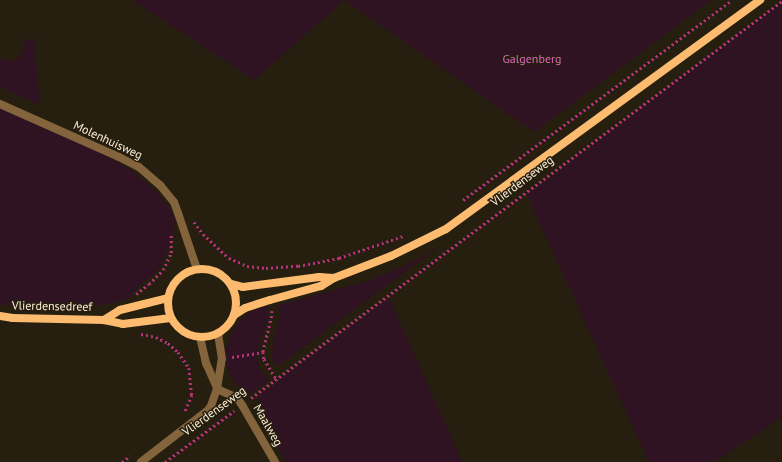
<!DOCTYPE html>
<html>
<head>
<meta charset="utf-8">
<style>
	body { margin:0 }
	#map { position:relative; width:782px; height:462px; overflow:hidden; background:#261f10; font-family:"PT Sans",sans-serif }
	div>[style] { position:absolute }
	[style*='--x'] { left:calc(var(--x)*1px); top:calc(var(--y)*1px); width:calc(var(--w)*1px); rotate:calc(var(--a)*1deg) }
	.green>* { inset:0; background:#301322 }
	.path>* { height:2.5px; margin-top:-1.25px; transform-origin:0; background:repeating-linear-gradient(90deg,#b6327b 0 2px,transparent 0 5px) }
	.minor>* { height:8px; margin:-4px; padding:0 4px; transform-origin:4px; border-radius:4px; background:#84643c }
	.tertiary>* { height:8px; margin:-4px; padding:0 4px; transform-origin:4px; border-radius:4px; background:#84643c }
	.secondary>* { height:8px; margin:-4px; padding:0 4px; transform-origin:4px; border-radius:4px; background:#fcbb6f }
	.secondary>.ring { margin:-4px; padding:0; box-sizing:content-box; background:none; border:8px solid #fcbb6f; border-radius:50% }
	span { translate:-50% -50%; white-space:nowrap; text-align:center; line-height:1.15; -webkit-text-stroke:3px #261f10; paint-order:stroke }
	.park-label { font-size:12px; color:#de63be }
	.street-label { font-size:12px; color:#feefd6 }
</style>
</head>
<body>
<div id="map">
	<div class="green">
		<i style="clip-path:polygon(132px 0,344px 0,255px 80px)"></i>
		<i style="clip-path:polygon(344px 0,711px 0,534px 132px)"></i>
		<i style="clip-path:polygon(782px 2px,782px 417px,714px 462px,649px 462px,527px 195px)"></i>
		<i style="clip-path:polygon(34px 38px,40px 105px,0 87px,0 58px,12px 61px,18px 58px,23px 52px,24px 42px,27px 39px)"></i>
		<i style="clip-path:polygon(0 106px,115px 160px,136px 174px,158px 193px,173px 214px,175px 220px,174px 231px,160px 268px,133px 292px,129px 299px,108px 304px,52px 309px,0 305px)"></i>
		<i style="clip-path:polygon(440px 246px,277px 367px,272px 360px,273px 339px,280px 318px,278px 305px,364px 282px,407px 265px)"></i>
		<i style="clip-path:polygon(389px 298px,462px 462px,285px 462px,263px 411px,258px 399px,259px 395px)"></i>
		<i style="clip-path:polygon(267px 306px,268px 318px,260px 340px,257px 357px,260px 370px,268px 379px,266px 383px,248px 395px,237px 385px,231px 377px,226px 365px,225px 350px,232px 333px,240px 320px,252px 311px)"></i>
	</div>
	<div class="path">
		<i style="--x:463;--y:200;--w:335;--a:-36.6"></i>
		<i style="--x:194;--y:222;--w:15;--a:53"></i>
		<i style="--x:203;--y:234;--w:35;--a:43"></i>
		<i style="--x:229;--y:258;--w:20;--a:24"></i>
		<i style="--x:247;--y:266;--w:19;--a:6"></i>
		<i style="--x:266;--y:268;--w:32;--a:-4"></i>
		<i style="--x:298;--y:266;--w:42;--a:-11"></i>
		<i style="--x:339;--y:258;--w:68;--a:-19"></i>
		<i style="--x:136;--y:294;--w:16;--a:-38"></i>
		<i style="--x:149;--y:284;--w:20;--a:-45"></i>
		<i style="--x:163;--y:270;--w:19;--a:-65"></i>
		<i style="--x:171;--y:253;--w:20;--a:-90"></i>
		<i style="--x:272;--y:311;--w:5;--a:90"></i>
		<i style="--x:272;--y:316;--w:37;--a:104"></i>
		<i style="--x:263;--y:352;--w:7;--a:82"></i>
		<i style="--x:264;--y:359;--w:25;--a:58"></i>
		<i style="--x:141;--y:334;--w:15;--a:11"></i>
		<i style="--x:156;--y:337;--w:13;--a:27"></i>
		<i style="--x:168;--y:343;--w:13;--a:42"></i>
		<i style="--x:178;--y:352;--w:19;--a:55"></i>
		<i style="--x:189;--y:368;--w:27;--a:84"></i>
		<i style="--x:192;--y:395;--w:18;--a:112"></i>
		<i style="--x:232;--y:357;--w:31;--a:-9"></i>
		<i style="--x:251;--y:398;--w:663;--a:-36.78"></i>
		<i style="--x:122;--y:462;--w:10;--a:-37"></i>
		<i style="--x:165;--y:462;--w:86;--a:-36.5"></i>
	</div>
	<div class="minor">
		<i style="--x:217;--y:389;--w:22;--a:24"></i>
		<i style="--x:237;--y:398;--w:9;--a:54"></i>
		<i style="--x:242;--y:405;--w:66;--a:59.9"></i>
	</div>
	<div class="tertiary">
		<i style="--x:0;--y:104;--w:130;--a:24"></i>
		<i style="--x:119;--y:157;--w:22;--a:27"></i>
		<i style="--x:139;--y:167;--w:28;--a:41"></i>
		<i style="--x:160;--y:185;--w:22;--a:51"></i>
		<i style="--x:174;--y:202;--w:12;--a:70"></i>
		<i style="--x:178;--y:213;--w:59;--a:71.3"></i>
		<i style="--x:200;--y:337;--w:27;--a:77"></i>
		<i style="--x:206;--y:363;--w:27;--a:66"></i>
		<i style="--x:141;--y:462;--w:83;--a:-37.7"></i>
		<i style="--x:207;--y:411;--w:6;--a:-51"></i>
		<i style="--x:211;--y:406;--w:18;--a:-71"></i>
		<i style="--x:217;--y:389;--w:30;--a:-81"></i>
		<i style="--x:222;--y:359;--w:26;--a:-99"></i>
	</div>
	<div class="secondary">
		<i class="ring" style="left:168px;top:269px;width:60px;height:60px"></i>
		<i style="--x:231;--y:284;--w:12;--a:14"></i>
		<i style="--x:243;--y:287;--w:77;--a:-7.5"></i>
		<i style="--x:319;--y:277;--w:15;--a:4"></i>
		<i style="--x:234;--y:315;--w:13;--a:-32"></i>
		<i style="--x:245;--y:308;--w:26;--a:-18"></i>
		<i style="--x:270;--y:300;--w:53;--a:-15.4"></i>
		<i style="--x:321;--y:286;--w:15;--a:-32"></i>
		<i style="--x:334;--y:278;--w:61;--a:-21.1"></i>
		<i style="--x:391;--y:256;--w:61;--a:-26.1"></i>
		<i style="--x:446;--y:229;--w:389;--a:-36.1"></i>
		<i style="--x:0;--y:316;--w:13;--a:9"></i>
		<i style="--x:13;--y:318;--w:91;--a:1.3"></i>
		<i style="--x:104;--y:320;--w:19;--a:12"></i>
		<i style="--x:123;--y:324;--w:48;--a:-7.1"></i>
		<i style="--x:104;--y:320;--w:19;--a:-32"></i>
		<i style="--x:120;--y:310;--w:49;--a:-14"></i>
	</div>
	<div class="park-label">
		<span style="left:532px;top:59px">Galgenberg</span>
	</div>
	<div class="street-label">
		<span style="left:108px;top:140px;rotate:25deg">Molenhuisweg</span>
		<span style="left:522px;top:181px;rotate:-37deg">Vlierdenseweg</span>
		<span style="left:52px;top:306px;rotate:1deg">Vlierdensedreef</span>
		<span style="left:214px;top:411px;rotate:-36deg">Vlierdenseweg</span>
		<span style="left:268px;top:425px;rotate:60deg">Maalweg</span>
	</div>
</div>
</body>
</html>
